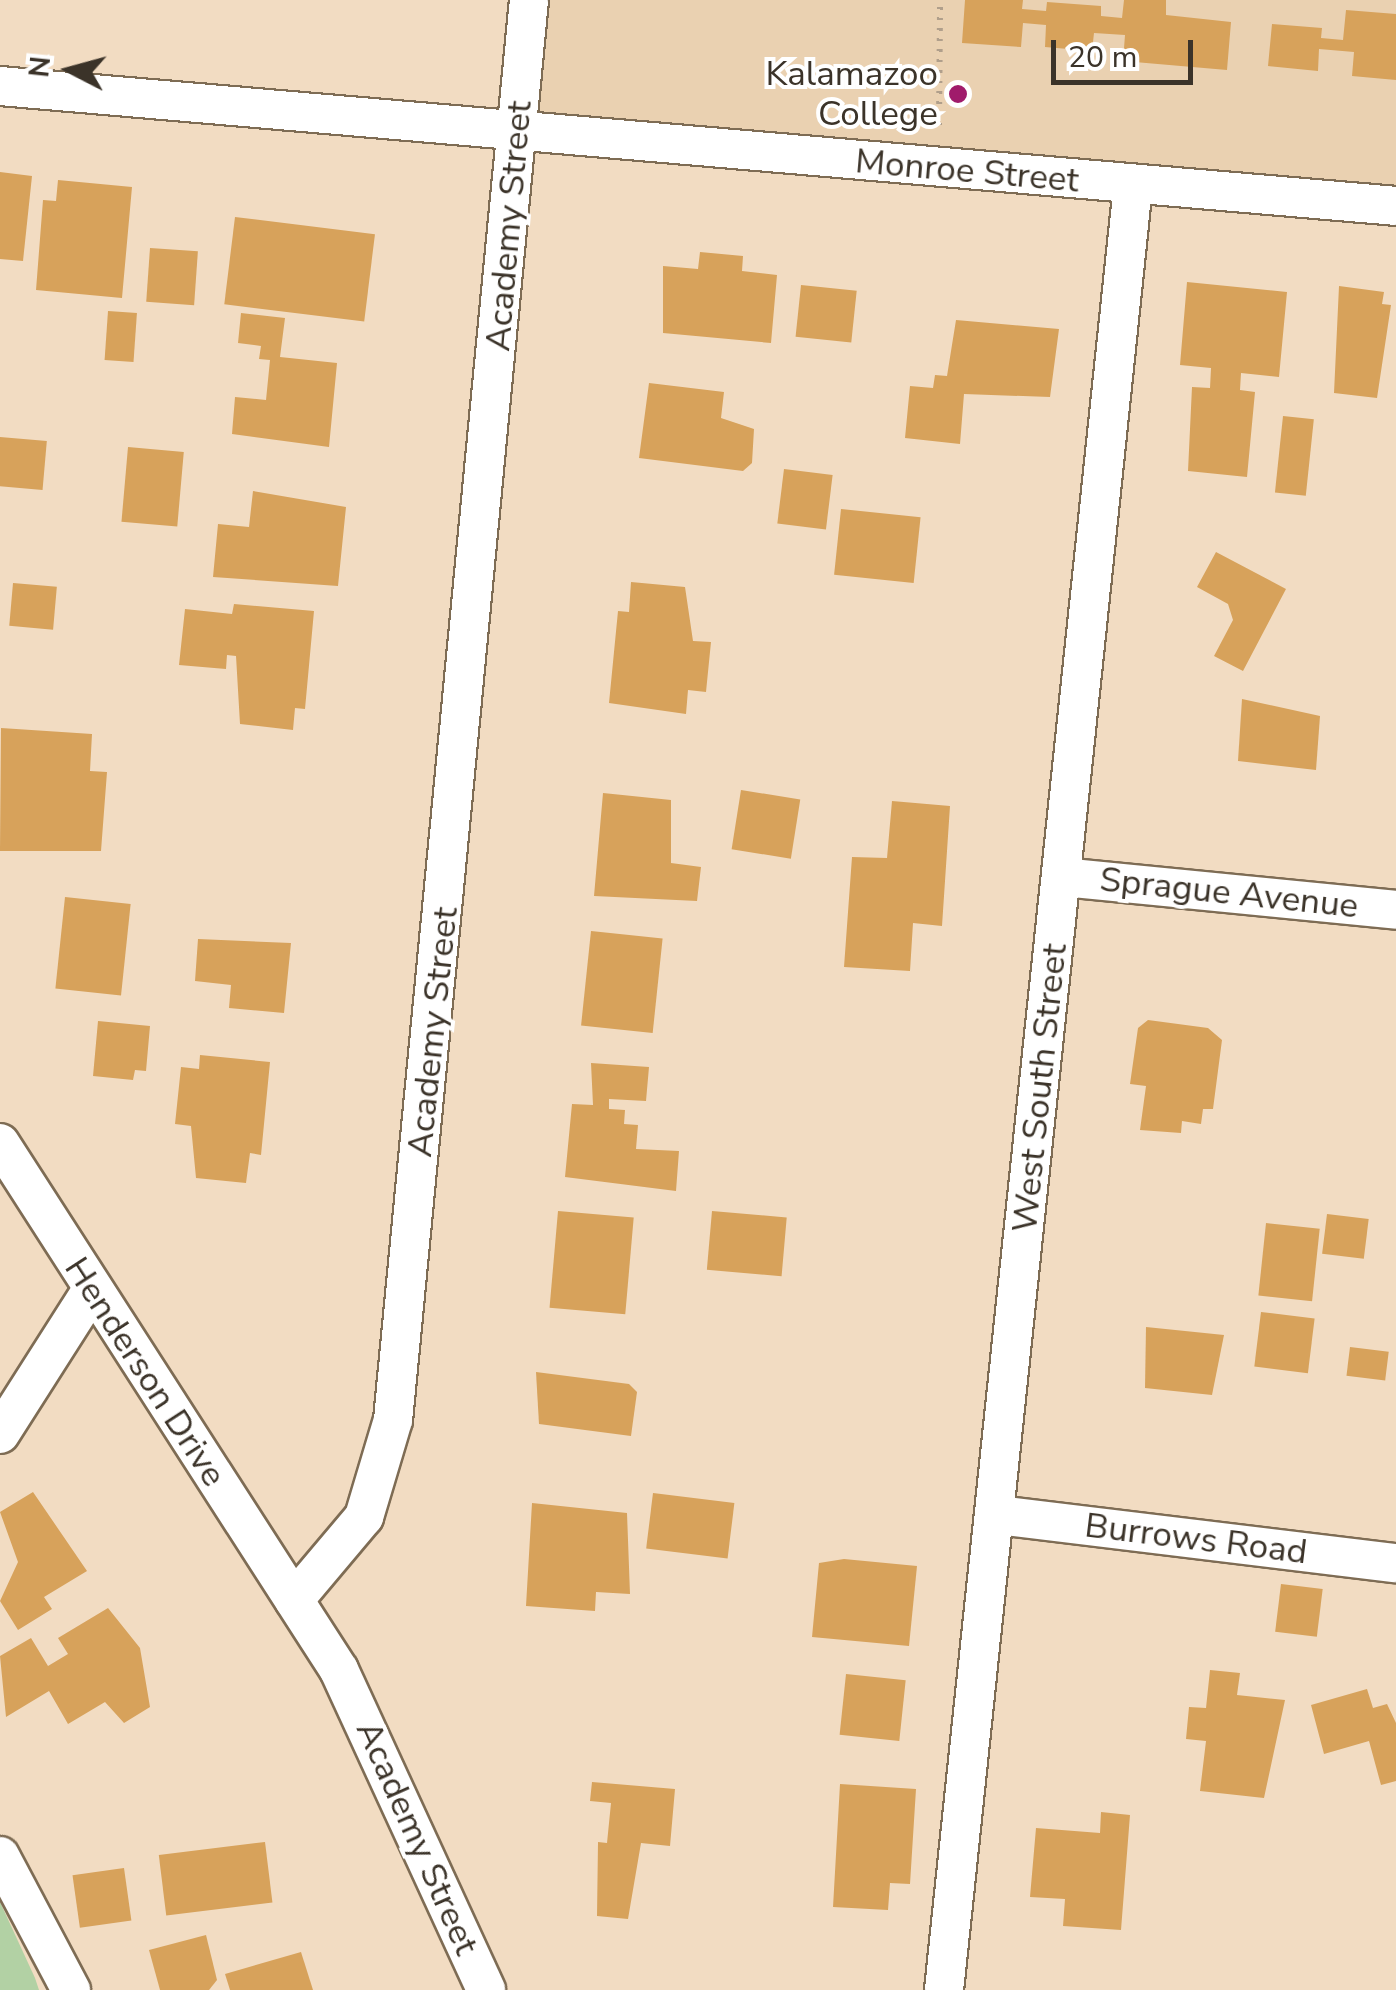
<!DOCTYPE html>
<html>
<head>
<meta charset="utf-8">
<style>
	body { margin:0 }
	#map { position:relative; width:1396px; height:1990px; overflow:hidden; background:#f2dcc2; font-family:"Nunito Sans",sans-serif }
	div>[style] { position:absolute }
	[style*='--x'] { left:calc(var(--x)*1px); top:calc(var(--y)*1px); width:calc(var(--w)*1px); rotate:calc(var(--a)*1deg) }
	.built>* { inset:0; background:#ead1b1 }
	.green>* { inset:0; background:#b2d1a4 }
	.building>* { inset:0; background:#d7a25b; transform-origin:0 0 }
	.path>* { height:6px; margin-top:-3px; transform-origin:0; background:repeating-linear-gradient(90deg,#b09f8b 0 2.5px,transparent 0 10.5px) }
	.roads { filter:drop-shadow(2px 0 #7e6c54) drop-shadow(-2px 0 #7e6c54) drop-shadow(0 2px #7e6c54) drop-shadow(0 -2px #7e6c54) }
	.minor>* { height:38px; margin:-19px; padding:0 19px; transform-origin:19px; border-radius:19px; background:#fff }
	.dots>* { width:28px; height:28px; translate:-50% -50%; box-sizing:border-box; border:5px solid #fff; border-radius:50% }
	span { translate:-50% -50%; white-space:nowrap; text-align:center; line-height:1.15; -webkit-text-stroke:8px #fff; paint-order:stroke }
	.poi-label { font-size:35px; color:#3b3329 }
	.right { translate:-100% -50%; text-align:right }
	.street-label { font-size:35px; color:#3b3329 }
	.north { position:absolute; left:20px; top:20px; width:100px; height:100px; -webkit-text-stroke:8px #fff; paint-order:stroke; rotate:276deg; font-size:28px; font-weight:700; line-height:40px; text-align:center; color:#3b3329 }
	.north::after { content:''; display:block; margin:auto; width:35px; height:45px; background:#3b3329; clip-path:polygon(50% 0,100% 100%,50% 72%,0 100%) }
	.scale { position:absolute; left:1051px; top:40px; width:142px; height:45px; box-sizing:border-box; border:5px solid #3b3329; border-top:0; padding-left:12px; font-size:30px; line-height:35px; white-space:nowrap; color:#3b3329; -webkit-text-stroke:8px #fff; paint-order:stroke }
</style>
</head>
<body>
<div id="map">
	<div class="built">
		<i style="clip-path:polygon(529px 0,1396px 0,1396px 206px,516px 129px)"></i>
	</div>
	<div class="green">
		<i style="clip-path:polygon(0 1902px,35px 1978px,39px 1990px,0 1990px)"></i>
	</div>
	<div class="building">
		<i style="clip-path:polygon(965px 0,1023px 0,1022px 9px,1046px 11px,1047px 2px,1101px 6px,1101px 16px,1122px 18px,1124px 0,1166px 0,1166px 15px,1231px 22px,1227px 70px,1123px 61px,1125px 35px,1094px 33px,1092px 51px,1045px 47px,1046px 25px,1023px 23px,1021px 47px,962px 43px)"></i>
		<i style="clip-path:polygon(1346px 10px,1396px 14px,1396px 80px,1352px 76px,1354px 52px,1319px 49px,1318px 71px,1268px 66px,1272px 24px,1322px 28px,1321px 38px,1343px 40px)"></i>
		<i style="clip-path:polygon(0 172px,32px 176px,23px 261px,0 259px)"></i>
		<i style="clip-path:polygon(58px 180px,132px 187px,122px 298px,36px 290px,43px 200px,56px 201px)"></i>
		<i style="left:235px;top:217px;width:141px;height:88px;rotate:7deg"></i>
		<i style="left:150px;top:248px;width:48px;height:54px;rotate:4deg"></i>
		<i style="clip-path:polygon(700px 252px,743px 256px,742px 271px,777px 275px,771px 343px,663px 333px,663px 266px,698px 269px)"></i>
		<i style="clip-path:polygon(1187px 282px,1287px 292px,1279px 377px,1241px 373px,1240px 390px,1255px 392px,1247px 477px,1188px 471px,1192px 387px,1210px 388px,1211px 368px,1180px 365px)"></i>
		<i style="left:801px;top:285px;width:56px;height:52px;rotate:6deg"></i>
		<i style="clip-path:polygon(1339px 286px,1384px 292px,1382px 304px,1391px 305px,1377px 398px,1334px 393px)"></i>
		<i style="left:108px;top:311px;width:29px;height:49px;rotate:4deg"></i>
		<i style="clip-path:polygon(241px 313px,285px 318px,280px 357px,337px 363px,329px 447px,232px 434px,235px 397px,266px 400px,270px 360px,259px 359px,261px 346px,238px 343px)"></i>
		<i style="clip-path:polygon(956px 320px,1059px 329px,1050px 397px,964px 394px,960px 444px,905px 438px,910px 386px,933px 388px,935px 375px,947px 376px)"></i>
		<i style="clip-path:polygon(649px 383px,724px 392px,721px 418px,754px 429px,752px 463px,743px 471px,639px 458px)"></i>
		<i style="left:1283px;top:416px;width:31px;height:77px;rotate:6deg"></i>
		<i style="left:0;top:437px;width:47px;height:49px;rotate:5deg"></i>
		<i style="left:128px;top:447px;width:56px;height:75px;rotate:5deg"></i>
		<i style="left:784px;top:469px;width:49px;height:55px;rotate:7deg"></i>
		<i style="clip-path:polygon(253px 491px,346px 507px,338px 586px,213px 577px,218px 524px,249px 527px)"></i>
		<i style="left:841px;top:509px;width:80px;height:66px;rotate:6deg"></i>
		<i style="clip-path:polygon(1216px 552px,1286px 589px,1243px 671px,1214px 656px,1233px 620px,1228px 604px,1197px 587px)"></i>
		<i style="clip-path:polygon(631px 582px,685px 587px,693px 641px,711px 642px,706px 692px,688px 690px,686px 714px,609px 703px,618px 611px,629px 612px)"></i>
		<i style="left:13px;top:583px;width:44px;height:43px;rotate:5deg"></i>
		<i style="clip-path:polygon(234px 604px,314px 611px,305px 709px,295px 708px,293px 730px,240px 724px,236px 656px,227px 655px,226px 669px,179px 665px,185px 609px,232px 614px)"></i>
		<i style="clip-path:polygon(1242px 699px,1320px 716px,1316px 770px,1238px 761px)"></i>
		<i style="clip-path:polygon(1px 728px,92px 734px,90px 771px,107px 772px,101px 851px,0 851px)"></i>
		<i style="left:741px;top:790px;width:60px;height:60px;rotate:9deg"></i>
		<i style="clip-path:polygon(603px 793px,671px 800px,671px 863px,701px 867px,697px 901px,594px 896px)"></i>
		<i style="clip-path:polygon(892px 801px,950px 806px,942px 926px,913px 923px,910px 971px,844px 967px,852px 857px,887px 858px)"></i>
		<i style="left:65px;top:897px;width:66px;height:92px;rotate:6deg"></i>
		<i style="left:591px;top:931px;width:72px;height:95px;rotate:6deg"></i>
		<i style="clip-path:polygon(198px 939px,291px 943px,284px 1013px,229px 1008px,231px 985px,195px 981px)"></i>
		<i style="clip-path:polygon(1148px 1020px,1208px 1028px,1222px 1040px,1213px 1109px,1203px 1109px,1201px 1124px,1182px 1121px,1181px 1133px,1140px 1130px,1146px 1086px,1130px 1084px,1138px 1028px)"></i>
		<i style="clip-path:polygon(98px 1021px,150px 1026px,146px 1071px,135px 1070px,133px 1080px,93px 1076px)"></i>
		<i style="clip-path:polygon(200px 1055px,270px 1062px,261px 1155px,250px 1153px,246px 1183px,196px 1178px,191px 1126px,175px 1124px,181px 1067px,199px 1069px)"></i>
		<i style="clip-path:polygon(591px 1063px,649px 1067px,646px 1101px,609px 1099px,609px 1109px,625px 1110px,624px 1124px,638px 1125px,636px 1149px,679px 1151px,676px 1191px,565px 1177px,572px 1104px,593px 1105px)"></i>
		<i style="left:558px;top:1211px;width:76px;height:97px;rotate:5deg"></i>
		<i style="left:712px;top:1211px;width:75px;height:59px;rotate:5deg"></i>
		<i style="left:1327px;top:1214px;width:42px;height:40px;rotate:7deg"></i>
		<i style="left:1266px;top:1223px;width:54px;height:73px;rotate:6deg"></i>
		<i style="left:1261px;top:1312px;width:54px;height:55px;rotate:7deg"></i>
		<i style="clip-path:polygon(1146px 1327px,1224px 1335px,1212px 1395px,1145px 1388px)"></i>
		<i style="left:1350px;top:1347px;width:39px;height:29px;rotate:7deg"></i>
		<i style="clip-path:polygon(536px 1372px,629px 1384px,637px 1392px,631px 1436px,539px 1424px)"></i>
		<i style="clip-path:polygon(33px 1492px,87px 1571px,44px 1597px,52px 1609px,18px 1630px,0 1601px,18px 1562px,0 1512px)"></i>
		<i style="left:653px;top:1493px;width:82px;height:56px;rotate:7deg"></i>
		<i style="clip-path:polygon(532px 1503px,627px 1513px,630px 1594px,596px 1592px,595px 1611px,526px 1606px)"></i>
		<i style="clip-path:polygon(844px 1559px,917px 1566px,909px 1646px,812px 1637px,819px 1563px)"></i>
		<i style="left:1281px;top:1584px;width:42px;height:48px;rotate:7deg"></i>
		<i style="clip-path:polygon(108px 1608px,140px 1648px,150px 1707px,124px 1723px,105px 1702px,68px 1724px,49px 1691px,6px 1717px,0 1656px,31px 1638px,48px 1666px,68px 1654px,58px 1638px)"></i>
		<i style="clip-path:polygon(1210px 1670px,1240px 1673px,1237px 1695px,1285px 1700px,1264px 1798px,1200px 1791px,1206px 1741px,1186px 1739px,1189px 1707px,1206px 1708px)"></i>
		<i style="left:846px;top:1674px;width:60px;height:61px;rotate:6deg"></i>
		<i style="clip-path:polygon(1367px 1689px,1373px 1708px,1387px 1704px,1396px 1723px,1396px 1781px,1381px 1785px,1369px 1741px,1324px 1754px,1311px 1705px)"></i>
		<i style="clip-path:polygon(592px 1782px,675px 1789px,670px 1846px,641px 1843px,628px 1919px,597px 1916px,598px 1842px,607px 1843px,611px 1803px,590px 1801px)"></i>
		<i style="clip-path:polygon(840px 1784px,916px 1789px,910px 1884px,890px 1883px,888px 1910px,833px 1907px)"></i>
		<i style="clip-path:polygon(1101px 1812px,1130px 1815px,1121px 1930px,1063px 1926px,1065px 1899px,1030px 1897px,1036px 1828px,1100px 1833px)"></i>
		<i style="left:265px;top:1842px;width:61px;height:107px;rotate:83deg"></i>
		<i style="left:124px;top:1868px;width:53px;height:52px;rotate:82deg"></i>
		<i style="clip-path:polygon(206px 1935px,217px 1980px,209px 1990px,160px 1990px,149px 1950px)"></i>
		<i style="clip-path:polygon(301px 1952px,313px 1990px,230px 1990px,225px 1974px)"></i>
	</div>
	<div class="path">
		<i style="--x:939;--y:125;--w:125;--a:-89.5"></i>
	</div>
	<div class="roads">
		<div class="minor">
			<i style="--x:0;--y:86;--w:1401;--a:4.91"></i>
			<i style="--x:1062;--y:877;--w:336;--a:5.6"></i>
			<i style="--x:0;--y:1143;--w:627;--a:57.25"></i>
			<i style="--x:339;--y:1670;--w:352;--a:65.3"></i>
			<i style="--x:0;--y:1434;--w:169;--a:-57.5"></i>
			<i style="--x:997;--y:1515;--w:402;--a:6.9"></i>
			<i style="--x:294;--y:1600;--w:109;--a:-49.9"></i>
			<i style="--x:364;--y:1517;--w:101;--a:-73.4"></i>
			<i style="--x:393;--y:1420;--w:1426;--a:-84.53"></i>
			<i style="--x:0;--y:1856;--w:152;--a:62.1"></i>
			<i style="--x:944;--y:1990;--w:1815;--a:-84.02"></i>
		</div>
	</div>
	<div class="dots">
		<i style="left:958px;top:94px;background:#a01b6b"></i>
	</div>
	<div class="poi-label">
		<span class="right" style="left:938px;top:94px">Kalamazoo<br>College</span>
	</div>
	<div class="street-label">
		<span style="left:967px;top:171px;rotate:5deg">Monroe Street</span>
		<span style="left:509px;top:226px;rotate:-85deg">Academy Street</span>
		<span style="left:1229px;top:893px;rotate:6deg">Sprague Avenue</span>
		<span style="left:433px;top:1032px;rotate:-84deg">Academy Street</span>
		<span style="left:1040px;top:1088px;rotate:-84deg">West South Street</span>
		<span style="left:145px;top:1372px;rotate:57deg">Henderson Drive</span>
		<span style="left:1196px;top:1539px;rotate:7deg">Burrows Road</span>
		<span style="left:417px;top:1838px;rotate:66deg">Academy Street</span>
	</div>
	<div class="north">N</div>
	<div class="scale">20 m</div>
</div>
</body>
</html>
